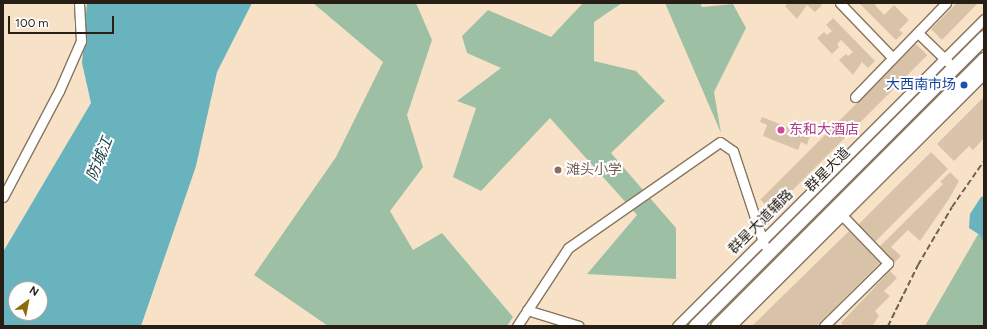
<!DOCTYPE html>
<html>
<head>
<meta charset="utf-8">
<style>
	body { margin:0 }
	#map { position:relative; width:987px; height:329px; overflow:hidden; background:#f8e2c7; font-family:Figtree,"Noto Sans SC",sans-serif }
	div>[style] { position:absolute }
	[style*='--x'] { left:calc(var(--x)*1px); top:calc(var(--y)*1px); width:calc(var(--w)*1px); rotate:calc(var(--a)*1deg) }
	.green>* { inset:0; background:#9dc0a5 }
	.water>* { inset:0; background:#69b3be }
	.building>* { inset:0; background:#d8c3a9; transform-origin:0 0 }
	.roads { filter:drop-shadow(1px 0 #88755d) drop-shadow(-1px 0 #88755d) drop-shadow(0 1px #88755d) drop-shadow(0 -1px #88755d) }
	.minor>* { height:9px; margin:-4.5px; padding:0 4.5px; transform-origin:4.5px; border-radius:4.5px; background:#fff }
	.highway>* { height:13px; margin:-6.5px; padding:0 6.5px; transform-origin:6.5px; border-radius:6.5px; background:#fff }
	.rail>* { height:2px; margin-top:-1px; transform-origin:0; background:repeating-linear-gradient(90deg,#6e6151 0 6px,transparent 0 9px) }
	.dots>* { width:11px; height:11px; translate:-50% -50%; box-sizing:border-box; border:2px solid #fff; border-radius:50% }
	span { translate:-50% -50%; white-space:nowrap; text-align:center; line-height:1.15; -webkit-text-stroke:4px #fff; paint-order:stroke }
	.transit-label { font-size:14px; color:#164399 }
	.right { translate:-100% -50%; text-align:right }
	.hotel-label { font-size:14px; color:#b23c85 }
	.left { translate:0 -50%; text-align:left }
	.education-label { font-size:14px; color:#785e54 }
	.street-label { font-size:14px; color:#271f15 }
	.water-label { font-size:15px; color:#183c41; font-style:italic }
	.frame { position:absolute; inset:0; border:4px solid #271f15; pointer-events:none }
	.north { position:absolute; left:8px; top:281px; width:40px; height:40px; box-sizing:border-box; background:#fff; border:1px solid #a9a5a1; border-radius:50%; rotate:32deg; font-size:11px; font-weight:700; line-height:16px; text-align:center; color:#271f15 }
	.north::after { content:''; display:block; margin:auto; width:14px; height:18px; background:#8b6c0c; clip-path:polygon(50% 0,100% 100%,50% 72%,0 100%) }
	.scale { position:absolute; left:8px; top:16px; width:106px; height:18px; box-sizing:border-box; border:2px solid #271f15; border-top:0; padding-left:5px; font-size:12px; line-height:14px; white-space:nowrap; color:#271f15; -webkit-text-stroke:3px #fff; paint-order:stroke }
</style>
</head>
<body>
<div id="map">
	<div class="green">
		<i style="clip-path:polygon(313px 3px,416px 3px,432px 40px,407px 115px,423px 167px,390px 211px,413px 250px,442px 233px,513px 317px,507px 326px,328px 326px,254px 275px,336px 157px,383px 62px)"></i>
		<i style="clip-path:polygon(583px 3px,622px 3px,594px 22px,594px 61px,636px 71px,665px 101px,611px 153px,676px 228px,676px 279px,587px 274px,637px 215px,550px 118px,481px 191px,453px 177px,476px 108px,457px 101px,501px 68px,467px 53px,462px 36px,488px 10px,551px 37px)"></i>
		<i style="clip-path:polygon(665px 3px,700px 3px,702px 7px,733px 4px,746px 28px,714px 92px,721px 133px)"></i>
		<i style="clip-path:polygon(984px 224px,984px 326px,925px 326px)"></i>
	</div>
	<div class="water">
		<i style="clip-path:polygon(evenodd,87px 3px,252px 3px,217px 72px,196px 166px,141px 326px,3px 326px,3px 252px,91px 103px,82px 63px,87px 3px,16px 289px,40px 289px,40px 313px,16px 313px,16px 289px)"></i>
		<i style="clip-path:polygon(984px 196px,984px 243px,980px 235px,969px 228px,970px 214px,981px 197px)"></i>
	</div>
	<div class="building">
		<i style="clip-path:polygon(788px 3px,820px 3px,822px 5px,815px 12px,807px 5px,797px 19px,785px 6px)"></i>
		<i style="clip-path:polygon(859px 3px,877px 3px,875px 5px,884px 15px,894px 5px,909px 20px,899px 30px,903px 33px,896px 40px)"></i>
		<i style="clip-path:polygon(957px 3px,978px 3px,942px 40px,931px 29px)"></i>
		<i style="clip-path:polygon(833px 18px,875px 61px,868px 68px,862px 62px,853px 75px,839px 60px,846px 54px,848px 56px,853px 52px,841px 40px,837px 44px,839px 47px,832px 54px,817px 38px,824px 32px,827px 35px,832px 31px,826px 25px)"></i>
		<i style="left:916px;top:44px;width:16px;height:220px;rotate:45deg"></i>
		<i style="clip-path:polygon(984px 97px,984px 138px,973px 150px,969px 146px,954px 161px,937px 144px)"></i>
		<i style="clip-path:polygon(762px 117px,810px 136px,807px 145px,801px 142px,798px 150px,763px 136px,767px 125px,760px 122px)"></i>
		<i style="left:931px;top:152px;width:24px;height:103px;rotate:45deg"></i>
		<i style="clip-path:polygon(950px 172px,959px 181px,949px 199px,920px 241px,908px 230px,891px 247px,901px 256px,894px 263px,879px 247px,943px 184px,940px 182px)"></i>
		<i style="clip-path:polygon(849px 231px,880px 263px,816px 326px,752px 326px)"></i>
		<i style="clip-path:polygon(890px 271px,897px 278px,884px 291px,890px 296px,875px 311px,879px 316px,872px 326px,844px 326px,841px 323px)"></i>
	</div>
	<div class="roads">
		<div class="minor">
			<i style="--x:840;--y:3;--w:76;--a:46.1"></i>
			<i style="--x:918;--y:33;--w:42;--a:44"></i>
			<i style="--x:855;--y:97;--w:131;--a:-45.9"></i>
			<i style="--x:3;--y:197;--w:120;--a:-62.2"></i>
			<i style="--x:59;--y:91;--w:55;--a:-66.3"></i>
			<i style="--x:81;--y:41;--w:38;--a:-93"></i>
			<i style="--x:527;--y:310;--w:54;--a:17.1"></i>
			<i style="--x:517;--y:326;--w:93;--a:-56.8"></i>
			<i style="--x:568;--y:248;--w:185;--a:-34.9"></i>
			<i style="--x:720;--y:142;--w:16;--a:35"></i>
			<i style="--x:733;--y:151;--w:99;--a:71.7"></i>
			<i style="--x:677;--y:326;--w:434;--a:-45"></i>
			<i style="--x:731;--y:326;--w:357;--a:-44.9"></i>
			<i style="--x:824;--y:326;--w:90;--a:-44.5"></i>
			<i style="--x:888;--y:263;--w:71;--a:-133.9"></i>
		</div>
		<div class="highway">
			<i style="--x:695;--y:326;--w:409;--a:-45"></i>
			<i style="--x:717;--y:326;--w:378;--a:-45"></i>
		</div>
	</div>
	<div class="rail">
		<i style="--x:888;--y:326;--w:68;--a:-63.8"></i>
		<i style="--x:918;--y:265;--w:67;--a:-59.6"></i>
		<i style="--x:952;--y:207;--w:56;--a:-55.2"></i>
	</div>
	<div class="dots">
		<i style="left:964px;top:85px;background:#1a4fb4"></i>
		<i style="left:781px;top:130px;background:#d1479c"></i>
		<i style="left:558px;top:170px;background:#8d6e63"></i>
	</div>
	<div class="transit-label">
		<span class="right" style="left:956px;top:85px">大西南市场</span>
	</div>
	<div class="hotel-label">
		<span class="left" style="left:789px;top:130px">东和大酒店</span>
	</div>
	<div class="education-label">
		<span class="left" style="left:566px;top:170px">滩头小学</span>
	</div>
	<div class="street-label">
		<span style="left:828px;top:170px;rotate:-45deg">群星大道</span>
		<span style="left:761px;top:222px;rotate:-45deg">群星大道辅路</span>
	</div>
	<div class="water-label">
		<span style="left:100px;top:159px;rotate:-68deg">防城江</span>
	</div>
	<div class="frame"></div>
	<div class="north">N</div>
	<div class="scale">100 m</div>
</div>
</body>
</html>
